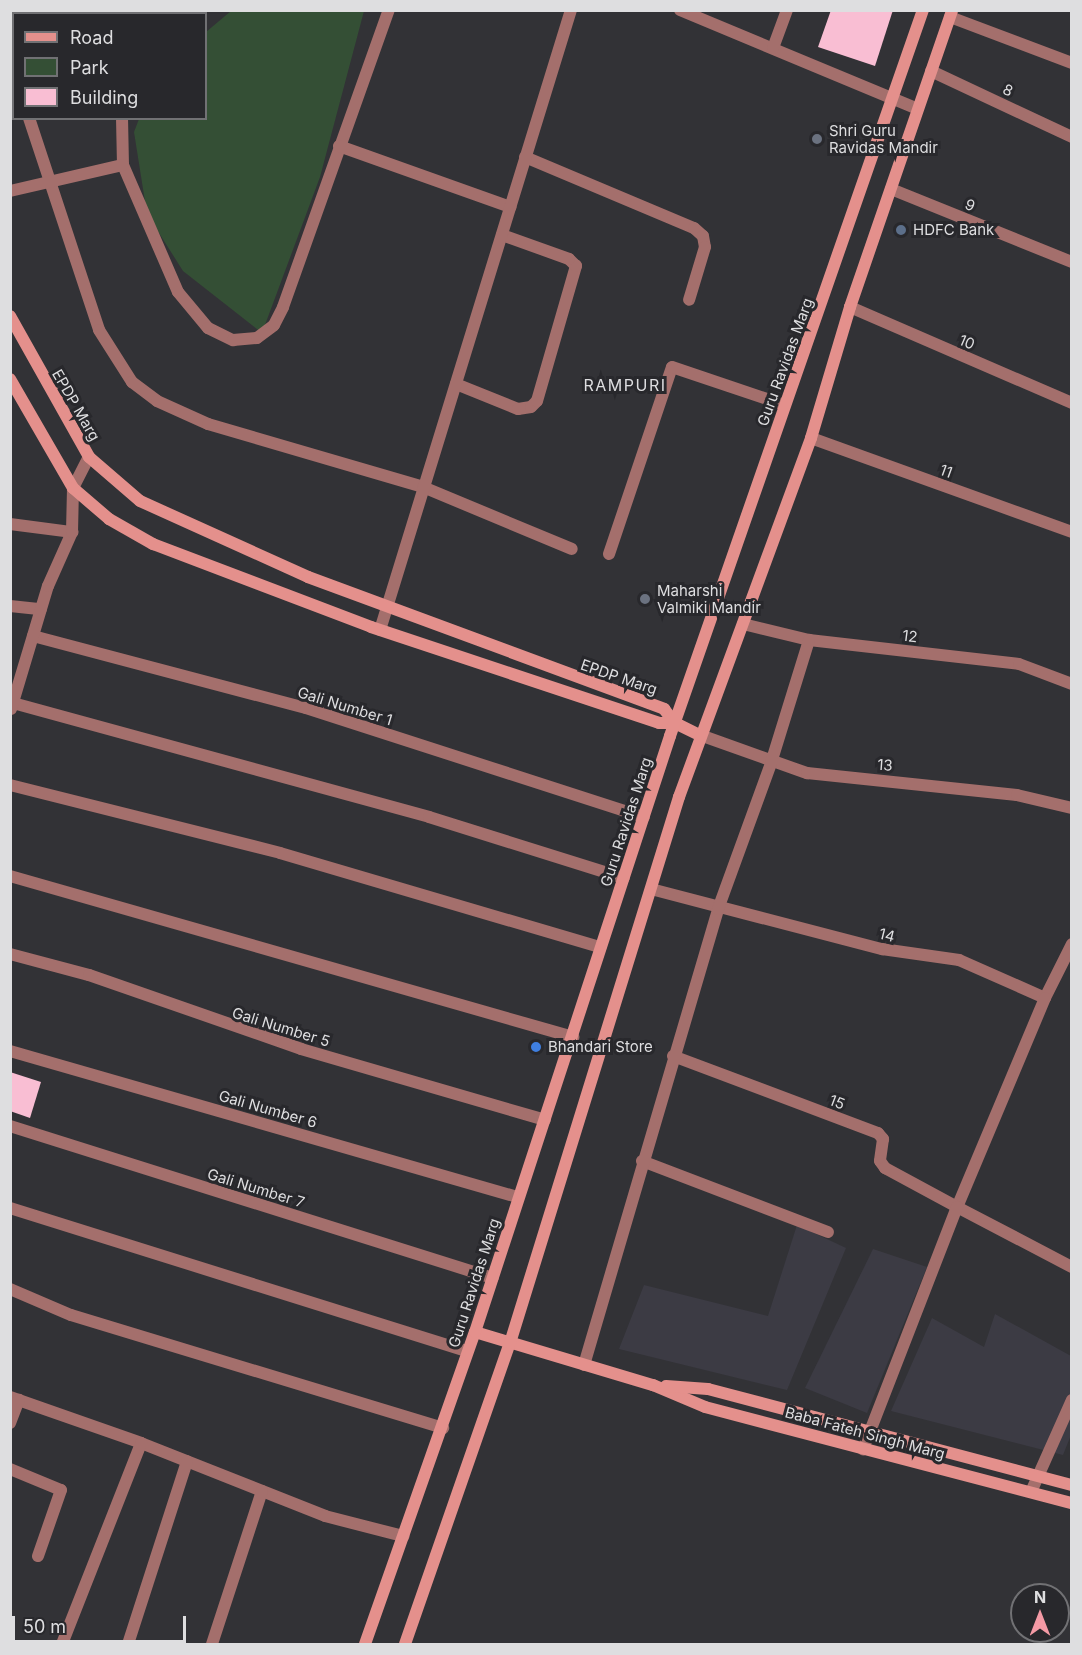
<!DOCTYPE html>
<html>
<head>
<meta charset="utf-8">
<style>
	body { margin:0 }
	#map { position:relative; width:1082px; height:1655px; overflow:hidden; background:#323236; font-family:Inter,sans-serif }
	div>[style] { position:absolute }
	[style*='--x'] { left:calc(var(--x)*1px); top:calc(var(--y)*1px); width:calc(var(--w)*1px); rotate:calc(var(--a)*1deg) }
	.built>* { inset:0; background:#3c3b44 }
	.green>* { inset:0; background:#344f35 }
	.building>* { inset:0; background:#f9bed3 }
	.street>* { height:12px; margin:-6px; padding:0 6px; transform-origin:6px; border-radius:6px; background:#a46f6c }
	.secondary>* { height:12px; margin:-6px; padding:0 6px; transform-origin:6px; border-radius:6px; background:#e4908c }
	.dots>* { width:16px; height:16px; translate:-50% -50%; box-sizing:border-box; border:3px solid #28282c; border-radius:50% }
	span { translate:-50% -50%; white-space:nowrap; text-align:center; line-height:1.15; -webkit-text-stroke:6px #28282c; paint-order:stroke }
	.street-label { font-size:15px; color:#dedee0 }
	.poi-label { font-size:15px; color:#dedee0 }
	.left { translate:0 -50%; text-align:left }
	.neighbourhood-label { font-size:16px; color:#dedee0; letter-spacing:1.5px }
	.frame { position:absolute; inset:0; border:12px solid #dedee0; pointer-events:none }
	.legend { position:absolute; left:12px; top:12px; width:195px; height:108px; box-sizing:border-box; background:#28282c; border:2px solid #717174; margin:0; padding:8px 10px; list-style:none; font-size:18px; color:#dedee0 }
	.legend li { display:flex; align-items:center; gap:12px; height:30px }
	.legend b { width:30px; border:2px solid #717174 }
	.north { position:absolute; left:1010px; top:1583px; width:60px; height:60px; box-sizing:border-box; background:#28282c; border:2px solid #717174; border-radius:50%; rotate:0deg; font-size:16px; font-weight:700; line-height:24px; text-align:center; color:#dedee0 }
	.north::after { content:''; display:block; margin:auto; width:21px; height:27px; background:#f49aa5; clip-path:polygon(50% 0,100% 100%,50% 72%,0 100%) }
	.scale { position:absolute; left:12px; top:1616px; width:174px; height:27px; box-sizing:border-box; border:3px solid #dedee0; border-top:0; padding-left:8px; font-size:18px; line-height:21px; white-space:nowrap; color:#dedee0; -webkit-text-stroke:4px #28282c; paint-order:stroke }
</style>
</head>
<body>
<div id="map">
	<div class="built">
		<i style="clip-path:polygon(797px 1225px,846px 1248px,787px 1390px,619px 1349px,644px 1285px,768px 1316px)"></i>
		<i style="clip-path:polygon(873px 1249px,927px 1267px,867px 1413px,805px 1388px)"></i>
		<i style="clip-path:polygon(995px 1314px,1071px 1356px,1071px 1435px,1063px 1455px,891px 1411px,932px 1318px,984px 1347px)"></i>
	</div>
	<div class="green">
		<i style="clip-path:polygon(231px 11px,364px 11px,320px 177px,262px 333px,183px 271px,147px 214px,134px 132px,139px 119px,206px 118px,206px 32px)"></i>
	</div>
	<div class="building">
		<i style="clip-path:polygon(831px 10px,893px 10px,875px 66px,818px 47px)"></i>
		<i style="clip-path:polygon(10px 1072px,41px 1082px,30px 1118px,10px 1111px)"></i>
	</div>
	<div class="street">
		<i style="--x:155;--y:10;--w:4;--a:63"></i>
		<i style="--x:680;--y:10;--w:256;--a:22.6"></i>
		<i style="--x:57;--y:14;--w:6;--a:-45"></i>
		<i style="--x:182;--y:14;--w:6;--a:-45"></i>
		<i style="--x:950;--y:17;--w:130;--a:20.7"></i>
		<i style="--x:773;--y:48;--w:40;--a:-69.8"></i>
		<i style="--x:931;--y:71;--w:156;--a:25.1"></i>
		<i style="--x:29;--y:118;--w:223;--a:71.7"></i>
		<i style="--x:99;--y:330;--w:62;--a:57.6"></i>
		<i style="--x:132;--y:382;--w:31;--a:37"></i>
		<i style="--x:157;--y:401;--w:56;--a:24.3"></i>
		<i style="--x:208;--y:424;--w:224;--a:16.3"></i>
		<i style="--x:423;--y:487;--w:161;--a:22.6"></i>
		<i style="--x:122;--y:118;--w:47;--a:88.8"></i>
		<i style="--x:123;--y:165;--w:138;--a:66.6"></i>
		<i style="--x:178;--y:292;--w:47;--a:50.2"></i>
		<i style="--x:208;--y:328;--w:28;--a:26"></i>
		<i style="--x:233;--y:340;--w:24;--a:-5"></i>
		<i style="--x:257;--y:338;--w:21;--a:-37"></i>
		<i style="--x:274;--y:325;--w:20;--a:-63"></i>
		<i style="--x:283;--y:307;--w:315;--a:-70.4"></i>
		<i style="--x:339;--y:146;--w:182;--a:19.6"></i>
		<i style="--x:525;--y:157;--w:183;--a:22.8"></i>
		<i style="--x:694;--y:228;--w:12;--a:42"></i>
		<i style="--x:703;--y:236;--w:11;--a:80"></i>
		<i style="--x:705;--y:247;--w:55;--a:106.8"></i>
		<i style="--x:891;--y:189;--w:195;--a:22"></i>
		<i style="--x:10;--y:191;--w:116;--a:-13"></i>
		<i style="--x:850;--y:307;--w:242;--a:23.4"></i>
		<i style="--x:456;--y:384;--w:67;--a:22"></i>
		<i style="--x:518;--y:409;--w:13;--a:-9"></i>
		<i style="--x:531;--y:407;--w:8;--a:-45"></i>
		<i style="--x:537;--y:401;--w:141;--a:-73.9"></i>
		<i style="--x:576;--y:266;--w:10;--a:-135"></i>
		<i style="--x:569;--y:259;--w:71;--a:-160.3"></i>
		<i style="--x:811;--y:438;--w:277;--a:19.8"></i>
		<i style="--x:10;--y:524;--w:63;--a:7.4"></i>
		<i style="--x:609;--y:554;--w:197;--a:-71.4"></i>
		<i style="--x:672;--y:367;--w:119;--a:18.6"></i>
		<i style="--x:10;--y:606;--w:31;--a:6"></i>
		<i style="--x:743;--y:624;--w:68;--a:13.6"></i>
		<i style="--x:809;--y:640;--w:211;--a:6.5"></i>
		<i style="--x:1019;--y:664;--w:57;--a:20.7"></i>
		<i style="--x:380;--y:630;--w:649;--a:-72.88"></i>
		<i style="--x:33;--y:636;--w:282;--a:14.8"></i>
		<i style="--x:306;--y:708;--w:355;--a:17.9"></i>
		<i style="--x:13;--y:703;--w:431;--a:15.3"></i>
		<i style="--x:429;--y:817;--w:204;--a:17.4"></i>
		<i style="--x:11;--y:709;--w:128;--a:-73.3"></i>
		<i style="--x:48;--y:586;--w:59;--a:-66"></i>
		<i style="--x:72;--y:532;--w:44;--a:-88.7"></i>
		<i style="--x:73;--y:488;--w:35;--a:-63"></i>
		<i style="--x:700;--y:735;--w:114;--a:19.6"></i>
		<i style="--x:807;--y:773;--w:211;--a:6"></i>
		<i style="--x:1017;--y:795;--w:57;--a:13.3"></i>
		<i style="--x:10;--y:785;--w:278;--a:14.1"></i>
		<i style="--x:280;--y:853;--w:334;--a:16.4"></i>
		<i style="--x:10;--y:876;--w:586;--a:15.96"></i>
		<i style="--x:651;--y:889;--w:239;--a:14.6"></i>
		<i style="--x:882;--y:949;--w:78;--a:8.1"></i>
		<i style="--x:959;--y:960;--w:94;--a:23.8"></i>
		<i style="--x:1072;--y:944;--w:60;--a:116.6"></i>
		<i style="--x:1045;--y:998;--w:227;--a:112.8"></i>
		<i style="--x:957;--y:1207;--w:130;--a:27.6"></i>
		<i style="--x:10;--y:954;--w:82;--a:14.9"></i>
		<i style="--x:89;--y:975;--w:225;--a:19.2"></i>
		<i style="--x:301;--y:1049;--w:254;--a:16.2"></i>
		<i style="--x:10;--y:1051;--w:528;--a:16.06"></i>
		<i style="--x:673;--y:1056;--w:219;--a:20.6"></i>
		<i style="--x:878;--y:1133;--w:8;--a:50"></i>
		<i style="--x:883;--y:1139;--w:22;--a:98"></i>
		<i style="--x:880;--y:1161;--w:9;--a:54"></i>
		<i style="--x:885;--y:1168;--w:82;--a:28.4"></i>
		<i style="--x:957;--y:1207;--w:260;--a:111.2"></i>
		<i style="--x:10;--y:1126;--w:506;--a:17.47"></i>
		<i style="--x:642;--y:1161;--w:199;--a:20.9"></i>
		<i style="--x:10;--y:1208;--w:479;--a:17.4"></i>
		<i style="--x:10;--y:1289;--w:66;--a:23.1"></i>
		<i style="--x:71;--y:1315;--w:389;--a:16.9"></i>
		<i style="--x:584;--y:1365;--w:475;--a:-73.6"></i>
		<i style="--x:718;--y:909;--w:155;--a:-70"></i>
		<i style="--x:771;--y:763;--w:129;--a:-72.8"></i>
		<i style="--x:10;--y:1397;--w:139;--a:19.3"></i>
		<i style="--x:141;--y:1443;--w:198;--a:21.6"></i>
		<i style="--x:325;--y:1516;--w:81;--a:14.4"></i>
		<i style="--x:10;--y:1423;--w:25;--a:-69"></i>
		<i style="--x:10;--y:1469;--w:55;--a:22.4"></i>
		<i style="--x:61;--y:1490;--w:70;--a:109.2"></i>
		<i style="--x:1031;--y:1492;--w:101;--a:-66"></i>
		<i style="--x:62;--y:1644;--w:216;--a:-68.5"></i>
		<i style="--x:128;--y:1644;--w:192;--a:-72.1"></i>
		<i style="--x:212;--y:1644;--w:161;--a:-71.9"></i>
	</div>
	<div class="secondary">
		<i style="--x:10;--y:316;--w:162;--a:60.7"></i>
		<i style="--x:89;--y:457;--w:67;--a:40.8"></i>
		<i style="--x:140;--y:501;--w:184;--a:24.3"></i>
		<i style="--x:308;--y:577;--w:380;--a:20.3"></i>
		<i style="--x:664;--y:709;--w:18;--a:52"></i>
		<i style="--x:675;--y:723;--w:28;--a:26"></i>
		<i style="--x:10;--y:379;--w:126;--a:60"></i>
		<i style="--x:73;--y:488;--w:48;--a:40.7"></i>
		<i style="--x:109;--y:519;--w:51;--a:29.6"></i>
		<i style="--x:153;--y:544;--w:233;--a:20.8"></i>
		<i style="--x:371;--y:627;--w:304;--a:18.4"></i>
		<i style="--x:659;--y:723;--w:16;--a:0"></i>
		<i style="--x:475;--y:1332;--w:186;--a:16.6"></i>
		<i style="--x:653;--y:1385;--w:56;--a:22.9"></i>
		<i style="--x:705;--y:1407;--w:379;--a:14.7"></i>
		<i style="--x:666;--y:1386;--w:42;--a:4.1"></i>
		<i style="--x:708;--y:1389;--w:376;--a:14.8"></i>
		<i style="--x:365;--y:1644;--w:331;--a:-70.6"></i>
		<i style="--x:475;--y:1332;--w:627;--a:-71.88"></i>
		<i style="--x:670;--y:736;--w:769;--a:-70.79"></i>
		<i style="--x:405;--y:1644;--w:319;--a:-70.8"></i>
		<i style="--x:510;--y:1343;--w:572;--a:-72.8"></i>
		<i style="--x:679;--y:797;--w:382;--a:-69.8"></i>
		<i style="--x:811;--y:438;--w:137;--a:-73.4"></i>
		<i style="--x:850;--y:307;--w:314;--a:-71"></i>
	</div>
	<div class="dots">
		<i style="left:817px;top:139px;background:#6b7280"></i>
		<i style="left:901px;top:230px;background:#5c6f8a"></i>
		<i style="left:645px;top:599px;background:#6b7280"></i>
		<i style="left:536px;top:1047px;background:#3f7fe0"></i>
	</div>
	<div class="street-label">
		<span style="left:1008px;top:90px;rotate:25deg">8</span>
		<span style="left:970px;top:205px;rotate:22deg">9</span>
		<span style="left:967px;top:342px;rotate:23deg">10</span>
		<span style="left:785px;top:362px;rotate:-70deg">Guru Ravidas Marg</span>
		<span style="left:76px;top:405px;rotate:60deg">EPDP Marg</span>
		<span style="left:946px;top:471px;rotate:20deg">11</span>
		<span style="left:910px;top:636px;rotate:7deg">12</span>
		<span style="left:619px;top:677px;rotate:19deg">EPDP Marg</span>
		<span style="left:345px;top:706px;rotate:17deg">Gali Number 1</span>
		<span style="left:885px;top:765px;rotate:4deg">13</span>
		<span style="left:626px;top:822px;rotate:-72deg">Guru Ravidas Marg</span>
		<span style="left:887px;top:935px;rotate:14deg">14</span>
		<span style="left:281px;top:1027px;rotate:17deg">Gali Number 5</span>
		<span style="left:837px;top:1102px;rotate:21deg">15</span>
		<span style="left:268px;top:1109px;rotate:16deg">Gali Number 6</span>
		<span style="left:256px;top:1188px;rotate:17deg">Gali Number 7</span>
		<span style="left:474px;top:1283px;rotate:-72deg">Guru Ravidas Marg</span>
		<span style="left:865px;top:1433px;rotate:15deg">Baba Fateh Singh Marg</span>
	</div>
	<div class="poi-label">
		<span class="left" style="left:829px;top:139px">Shri Guru<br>Ravidas Mandir</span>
		<span class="left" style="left:913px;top:230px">HDFC Bank</span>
		<span class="left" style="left:657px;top:599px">Maharshi<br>Valmiki Mandir</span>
		<span class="left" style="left:548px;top:1047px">Bhandari Store</span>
	</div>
	<div class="neighbourhood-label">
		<span style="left:625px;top:385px">RAMPURI</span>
	</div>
	<div class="frame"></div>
	<ul class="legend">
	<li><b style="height:8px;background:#e4908c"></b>Road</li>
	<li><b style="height:16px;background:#344f35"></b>Park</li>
	<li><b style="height:16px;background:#f9bed3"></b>Building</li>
	</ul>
	<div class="north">N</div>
	<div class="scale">50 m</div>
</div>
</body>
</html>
